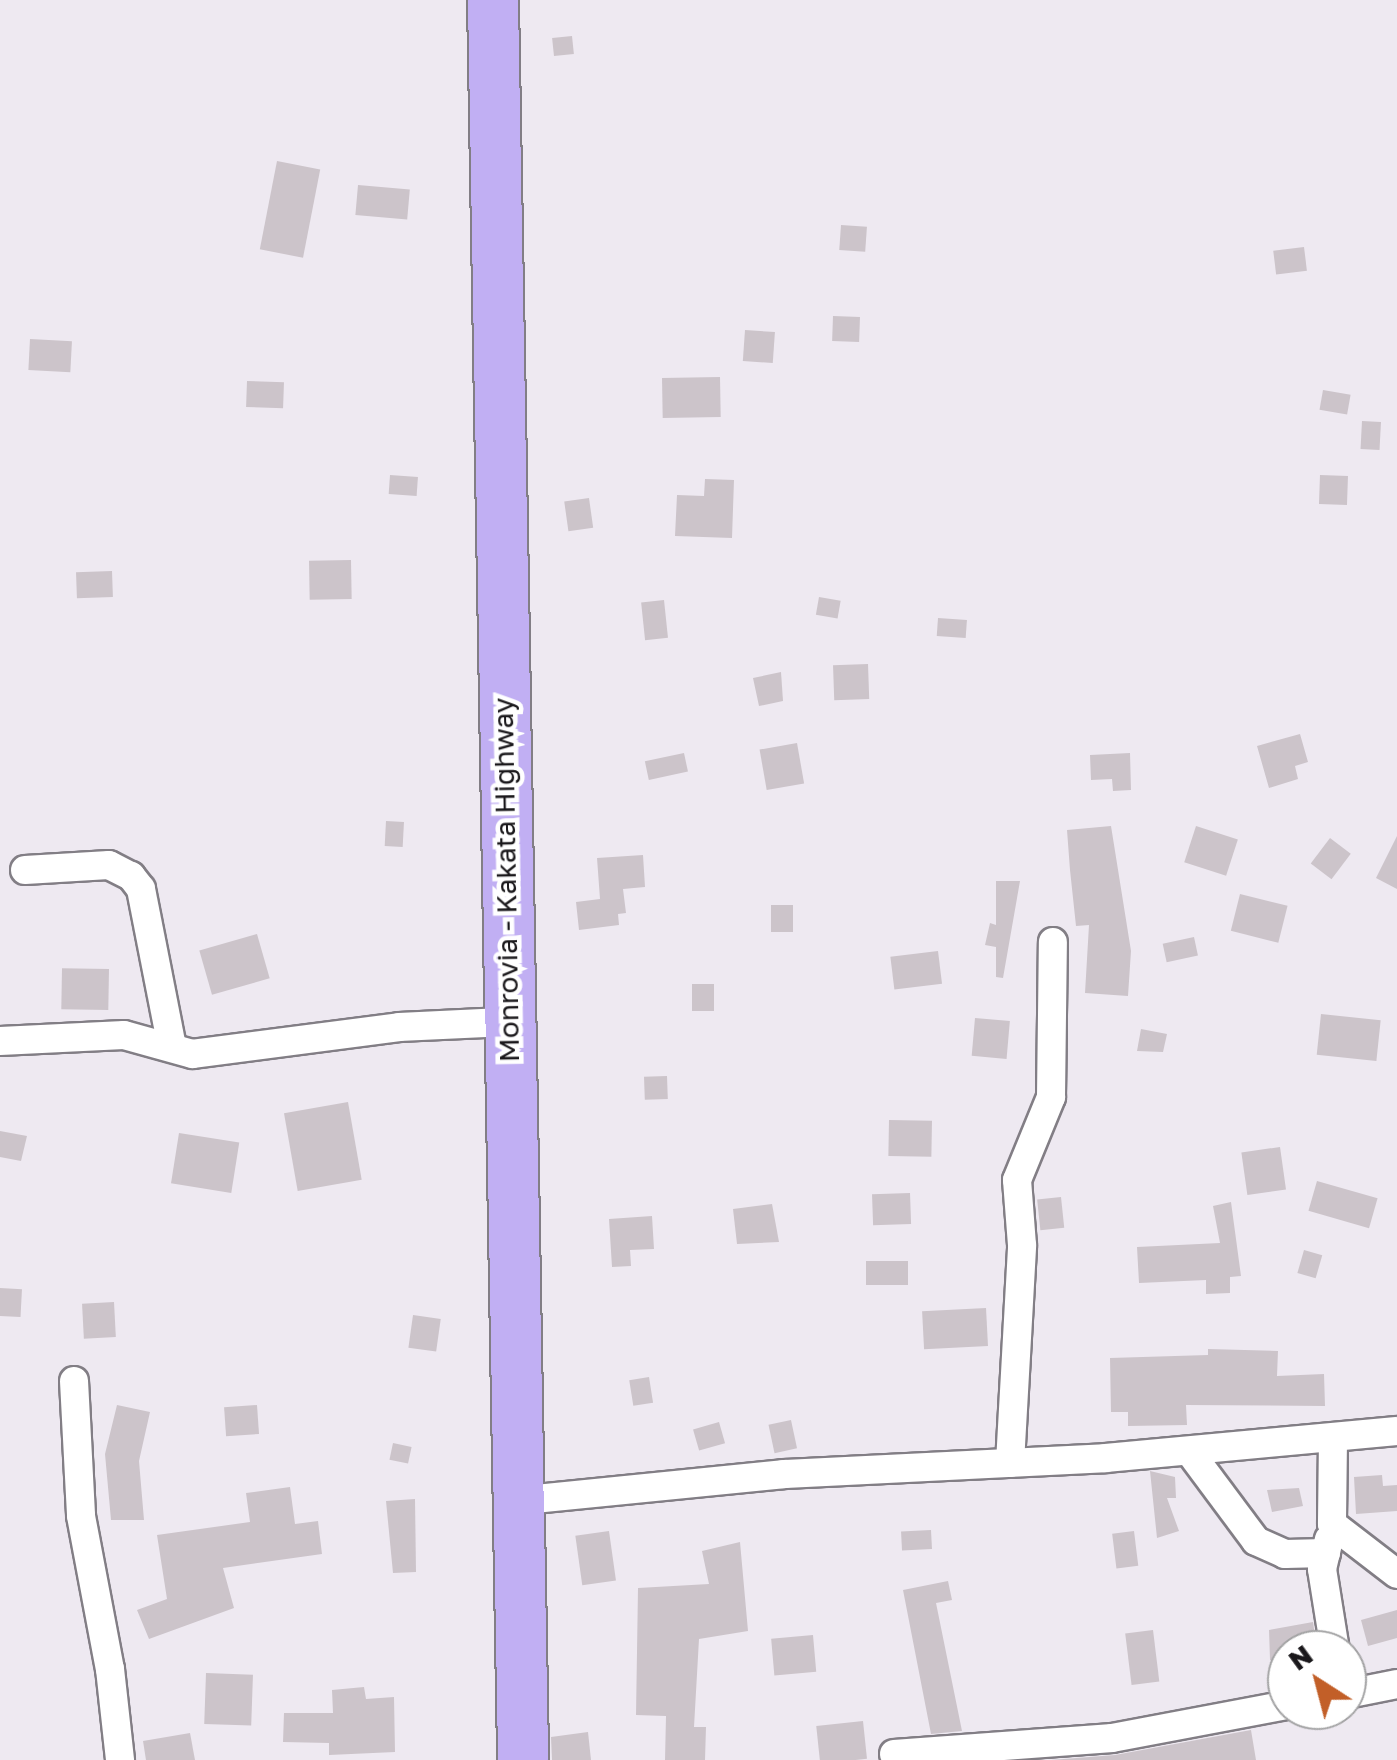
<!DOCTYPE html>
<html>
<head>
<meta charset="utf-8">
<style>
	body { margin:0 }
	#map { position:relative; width:1397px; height:1760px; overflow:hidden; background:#eee9f1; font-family:"Golos Text",sans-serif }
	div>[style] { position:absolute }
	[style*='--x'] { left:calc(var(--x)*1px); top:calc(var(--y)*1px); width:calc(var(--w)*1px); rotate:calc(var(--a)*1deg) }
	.building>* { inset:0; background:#ccc4ca; transform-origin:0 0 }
	.roads { filter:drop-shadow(2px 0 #827e85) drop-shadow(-2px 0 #827e85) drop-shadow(0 2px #827e85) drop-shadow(0 -2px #827e85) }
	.street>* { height:28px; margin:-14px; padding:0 14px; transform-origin:14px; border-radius:14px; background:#fff }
	.highway>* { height:50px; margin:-25px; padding:0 25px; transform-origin:25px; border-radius:25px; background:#c1aff3 }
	span { translate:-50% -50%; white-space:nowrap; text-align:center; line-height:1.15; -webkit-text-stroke:9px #fff; paint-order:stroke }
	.street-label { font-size:28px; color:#1a181b }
	.north { position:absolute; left:1267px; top:1630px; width:100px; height:100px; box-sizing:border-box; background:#fff; border:2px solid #a3a3a4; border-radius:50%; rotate:324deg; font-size:28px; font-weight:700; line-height:40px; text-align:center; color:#1a181b }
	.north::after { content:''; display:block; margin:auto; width:35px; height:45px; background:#c25f28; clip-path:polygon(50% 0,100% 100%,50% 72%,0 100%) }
</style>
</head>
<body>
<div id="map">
	<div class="building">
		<i style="left:572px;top:36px;width:18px;height:20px;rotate:84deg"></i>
		<i style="left:277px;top:161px;width:44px;height:90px;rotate:11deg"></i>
		<i style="left:358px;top:185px;width:52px;height:30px;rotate:5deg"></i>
		<i style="left:841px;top:225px;width:26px;height:25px;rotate:4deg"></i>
		<i style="left:1304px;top:247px;width:24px;height:31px;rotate:83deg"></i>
		<i style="left:833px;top:316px;width:27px;height:25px;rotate:2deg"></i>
		<i style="left:745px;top:330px;width:30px;height:31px;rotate:4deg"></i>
		<i style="left:30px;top:339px;width:42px;height:31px;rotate:3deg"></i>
		<i style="left:720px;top:377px;width:40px;height:58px;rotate:89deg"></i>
		<i style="left:247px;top:381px;width:37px;height:26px;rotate:2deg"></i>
		<i style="left:1323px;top:390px;width:28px;height:20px;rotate:10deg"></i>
		<i style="left:1362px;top:421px;width:19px;height:28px;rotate:3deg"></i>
		<i style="left:390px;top:475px;width:28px;height:19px;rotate:4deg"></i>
		<i style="left:1320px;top:475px;width:28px;height:29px;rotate:2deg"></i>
		<i style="clip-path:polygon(705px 479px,734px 480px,732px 538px,675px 536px,677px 495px,704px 496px)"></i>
		<i style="left:589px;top:498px;width:30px;height:25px;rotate:82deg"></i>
		<i style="left:351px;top:560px;width:39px;height:42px;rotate:89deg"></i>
		<i style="left:112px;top:571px;width:26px;height:36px;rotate:88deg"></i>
		<i style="left:819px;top:597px;width:22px;height:18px;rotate:10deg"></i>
		<i style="left:664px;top:600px;width:38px;height:23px;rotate:84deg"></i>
		<i style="left:938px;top:618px;width:29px;height:18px;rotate:4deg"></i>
		<i style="left:868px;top:664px;width:35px;height:35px;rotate:88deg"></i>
		<i style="clip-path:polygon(781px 672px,783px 701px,759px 706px,753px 678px)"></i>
		<i style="clip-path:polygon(1300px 734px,1308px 762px,1295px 766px,1298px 779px,1269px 788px,1257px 746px)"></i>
		<i style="left:797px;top:743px;width:41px;height:38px;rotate:80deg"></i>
		<i style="left:684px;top:753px;width:19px;height:40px;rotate:78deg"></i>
		<i style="clip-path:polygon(1130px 753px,1131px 790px,1113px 791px,1112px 779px,1091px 780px,1090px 755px)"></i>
		<i style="left:386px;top:821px;width:18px;height:25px;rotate:3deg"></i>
		<i style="clip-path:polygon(1111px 826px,1131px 951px,1128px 996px,1085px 993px,1089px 925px,1076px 926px,1070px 870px,1067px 830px)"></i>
		<i style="left:1196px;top:826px;width:44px;height:38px;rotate:18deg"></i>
		<i style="clip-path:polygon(1397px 836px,1397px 889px,1376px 878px)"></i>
		<i style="left:1330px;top:838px;width:26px;height:32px;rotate:37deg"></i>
		<i style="clip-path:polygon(643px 855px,645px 887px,623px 889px,626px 913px,618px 914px,619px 925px,579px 930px,576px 902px,600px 899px,597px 858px)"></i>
		<i style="clip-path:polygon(996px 881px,1020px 881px,1003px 978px,996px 977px,996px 947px,985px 945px,990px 923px,996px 925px)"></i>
		<i style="left:1240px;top:894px;width:49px;height:38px;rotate:14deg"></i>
		<i style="left:771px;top:905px;width:22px;height:27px"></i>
		<i style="left:257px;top:934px;width:46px;height:60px;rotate:74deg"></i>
		<i style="left:1194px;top:937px;width:19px;height:32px;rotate:78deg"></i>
		<i style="left:938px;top:951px;width:33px;height:48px;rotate:83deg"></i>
		<i style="left:109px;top:969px;width:41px;height:47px;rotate:91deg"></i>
		<i style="left:692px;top:984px;width:22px;height:27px"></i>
		<i style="left:1321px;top:1014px;width:60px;height:41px;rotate:6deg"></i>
		<i style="left:975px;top:1018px;width:35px;height:38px;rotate:5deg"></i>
		<i style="clip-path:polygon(1141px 1029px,1167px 1034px,1163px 1052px,1137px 1051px)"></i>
		<i style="left:667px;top:1076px;width:23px;height:23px;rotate:88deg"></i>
		<i style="left:348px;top:1102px;width:79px;height:65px;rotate:80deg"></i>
		<i style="left:889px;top:1120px;width:43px;height:36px;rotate:1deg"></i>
		<i style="clip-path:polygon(0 1131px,27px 1136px,21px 1161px,0 1157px)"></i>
		<i style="left:179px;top:1133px;width:61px;height:51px;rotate:9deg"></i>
		<i style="left:1280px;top:1147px;width:43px;height:39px;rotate:82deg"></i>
		<i style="left:1317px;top:1181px;width:63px;height:31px;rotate:16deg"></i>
		<i style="left:910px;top:1193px;width:31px;height:38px;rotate:88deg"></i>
		<i style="left:1061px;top:1197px;width:31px;height:24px;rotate:84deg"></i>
		<i style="clip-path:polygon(1231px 1202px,1241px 1276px,1230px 1277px,1230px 1293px,1206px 1294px,1206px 1280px,1139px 1283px,1137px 1247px,1220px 1243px,1213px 1206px)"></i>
		<i style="clip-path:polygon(772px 1204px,779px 1242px,737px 1244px,733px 1209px)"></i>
		<i style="clip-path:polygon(652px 1216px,654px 1249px,630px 1250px,631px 1266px,612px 1267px,609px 1219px)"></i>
		<i style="left:1304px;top:1250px;width:19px;height:24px;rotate:16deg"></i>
		<i style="left:866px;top:1261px;width:42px;height:24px"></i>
		<i style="left:0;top:1288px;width:22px;height:28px;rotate:3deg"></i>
		<i style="left:114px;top:1302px;width:35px;height:32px;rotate:87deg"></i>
		<i style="left:986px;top:1308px;width:38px;height:64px;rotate:87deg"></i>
		<i style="left:413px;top:1315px;width:28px;height:33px;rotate:8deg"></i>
		<i style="clip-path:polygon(1208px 1349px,1278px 1351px,1277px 1376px,1324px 1374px,1325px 1406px,1186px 1405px,1187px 1425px,1128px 1426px,1128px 1412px,1111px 1412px,1110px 1358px,1208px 1355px)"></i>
		<i style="left:649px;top:1377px;width:26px;height:20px;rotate:81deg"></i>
		<i style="clip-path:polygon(117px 1405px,150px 1412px,139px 1461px,144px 1520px,111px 1520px,105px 1454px)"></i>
		<i style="left:257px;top:1405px;width:29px;height:33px;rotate:86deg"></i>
		<i style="left:791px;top:1420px;width:29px;height:23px;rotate:78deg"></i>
		<i style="left:719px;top:1422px;width:22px;height:27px;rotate:74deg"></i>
		<i style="left:393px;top:1443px;width:19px;height:17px;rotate:12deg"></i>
		<i style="clip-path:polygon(1150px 1471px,1175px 1477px,1176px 1498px,1167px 1498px,1179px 1531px,1157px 1538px)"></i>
		<i style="clip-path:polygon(1382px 1475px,1383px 1486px,1397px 1485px,1397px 1511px,1356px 1514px,1354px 1477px)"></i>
		<i style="clip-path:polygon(290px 1487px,295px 1524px,318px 1521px,322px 1554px,223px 1568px,234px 1608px,149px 1639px,137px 1610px,167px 1599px,157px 1535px,250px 1522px,246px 1493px)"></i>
		<i style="clip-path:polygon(1299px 1488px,1303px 1506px,1272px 1512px,1267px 1490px)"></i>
		<i style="clip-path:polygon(415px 1499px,416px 1572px,393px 1573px,386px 1501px)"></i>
		<i style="left:931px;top:1530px;width:19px;height:30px;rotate:87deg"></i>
		<i style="left:609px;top:1531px;width:50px;height:34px;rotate:82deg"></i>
		<i style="left:1134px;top:1531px;width:35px;height:22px;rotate:83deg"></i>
		<i style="clip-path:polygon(740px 1542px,748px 1631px,699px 1639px,694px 1727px,706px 1727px,705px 1760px,665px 1760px,666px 1716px,636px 1715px,638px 1588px,709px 1584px,702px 1551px)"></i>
		<i style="clip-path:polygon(948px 1581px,952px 1600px,936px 1603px,962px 1731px,931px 1734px,903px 1590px)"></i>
		<i style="clip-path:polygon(1397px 1610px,1397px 1638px,1368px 1646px,1361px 1620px)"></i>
		<i style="clip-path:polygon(1313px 1622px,1317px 1650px,1287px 1650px,1287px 1659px,1270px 1660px,1269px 1630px)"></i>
		<i style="left:1153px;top:1630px;width:52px;height:28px;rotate:83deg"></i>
		<i style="left:813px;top:1635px;width:37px;height:42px;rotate:85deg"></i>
		<i style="left:206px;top:1673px;width:47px;height:51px;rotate:2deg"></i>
		<i style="clip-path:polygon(364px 1687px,366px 1699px,394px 1697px,395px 1752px,329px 1755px,329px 1743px,283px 1742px,284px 1713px,333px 1713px,332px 1690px)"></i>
		<i style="left:863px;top:1721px;width:38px;height:47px;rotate:84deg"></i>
		<i style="clip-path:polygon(1251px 1730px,1256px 1760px,1051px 1760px,1115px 1755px)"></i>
		<i style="clip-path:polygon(588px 1732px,591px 1760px,552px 1760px,551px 1737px)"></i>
		<i style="clip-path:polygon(190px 1733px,195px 1760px,146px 1760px,143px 1741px)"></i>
	</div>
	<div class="roads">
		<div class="street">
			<i style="--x:25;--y:870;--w:84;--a:-3.4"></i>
			<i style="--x:109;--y:865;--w:25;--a:27"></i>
			<i style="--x:131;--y:876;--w:16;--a:52"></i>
			<i style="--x:141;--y:889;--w:161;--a:78.9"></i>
			<i style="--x:0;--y:1041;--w:124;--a:-2.8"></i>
			<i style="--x:124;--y:1035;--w:71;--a:15.6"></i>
			<i style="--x:192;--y:1054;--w:209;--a:-7.4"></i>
			<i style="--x:399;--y:1027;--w:108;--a:-2.7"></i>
			<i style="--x:74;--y:1381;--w:135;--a:87"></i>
			<i style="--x:81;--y:1516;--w:156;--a:79.3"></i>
			<i style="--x:110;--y:1669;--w:92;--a:83.7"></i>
			<i style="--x:1333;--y:1439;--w:85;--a:90.7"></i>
			<i style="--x:1332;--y:1524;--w:82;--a:37.6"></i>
			<i style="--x:1189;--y:1451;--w:112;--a:53.3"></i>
			<i style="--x:1256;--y:1541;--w:32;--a:24"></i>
			<i style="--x:1285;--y:1554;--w:41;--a:-1.4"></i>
			<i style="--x:1010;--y:1463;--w:218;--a:-86.8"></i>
			<i style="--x:1022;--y:1245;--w:65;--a:-94.4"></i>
			<i style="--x:1017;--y:1180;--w:90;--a:-67.7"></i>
			<i style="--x:1051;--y:1097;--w:155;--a:-89.3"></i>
			<i style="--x:515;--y:1501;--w:270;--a:-5.7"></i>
			<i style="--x:784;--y:1474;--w:322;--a:-2.8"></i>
			<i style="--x:1106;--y:1458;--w:292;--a:-5.3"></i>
			<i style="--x:1329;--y:1539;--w:31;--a:103"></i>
			<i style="--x:1322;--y:1569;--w:82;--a:80.9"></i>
			<i style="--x:1347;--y:1694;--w:51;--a:-11.3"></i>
			<i style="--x:894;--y:1754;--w:219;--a:-4.2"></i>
			<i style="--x:1112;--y:1738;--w:178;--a:-10.7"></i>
		</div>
		<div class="highway">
			<i style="--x:493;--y:0;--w:1760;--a:89.02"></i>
		</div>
	</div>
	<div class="street-label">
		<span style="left:506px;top:880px;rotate:-91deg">Monrovia - Kakata Highway</span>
	</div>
	<div class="north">N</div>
</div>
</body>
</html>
